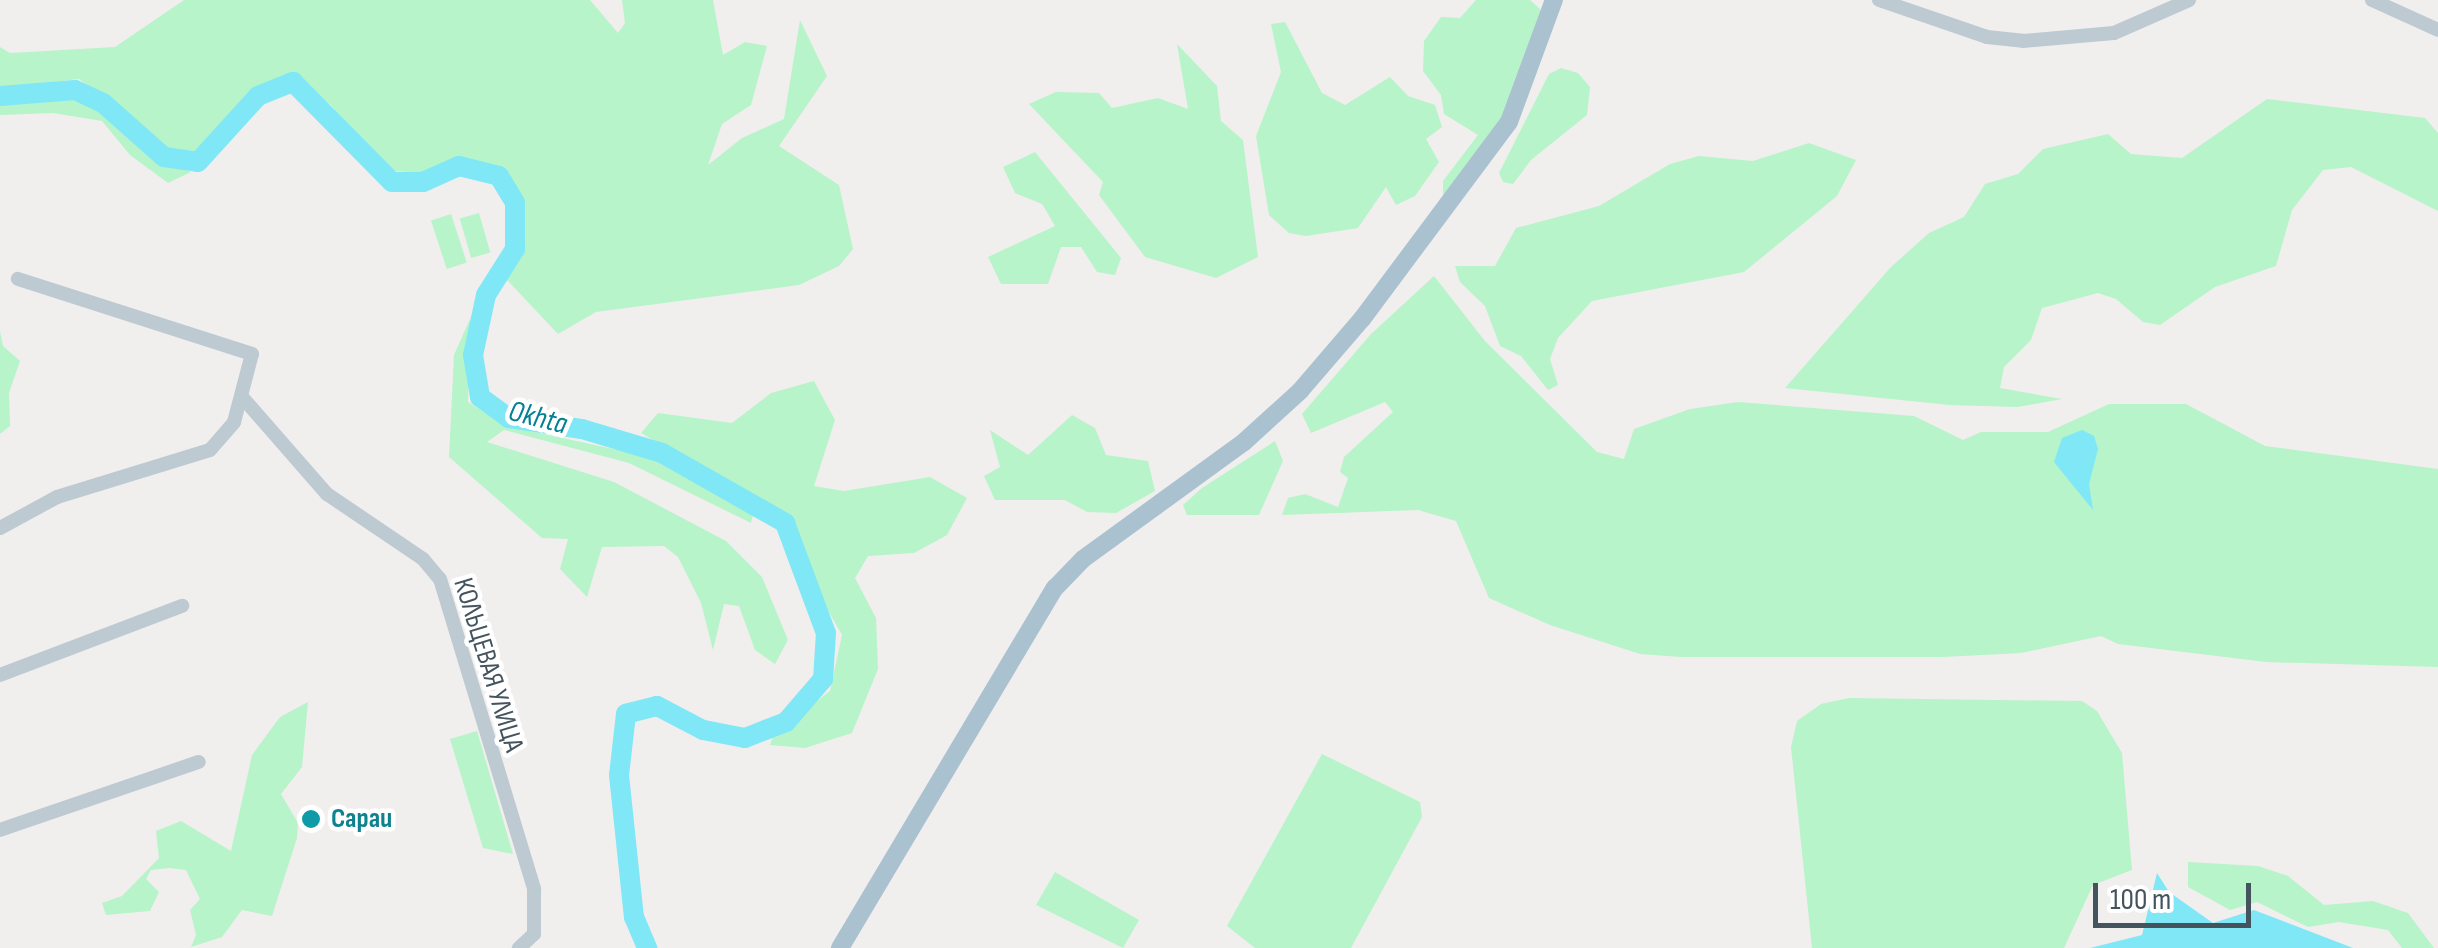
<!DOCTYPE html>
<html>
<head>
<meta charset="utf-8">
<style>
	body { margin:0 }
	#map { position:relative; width:2438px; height:948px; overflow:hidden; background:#f1eeee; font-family:"Sofia Sans Condensed",sans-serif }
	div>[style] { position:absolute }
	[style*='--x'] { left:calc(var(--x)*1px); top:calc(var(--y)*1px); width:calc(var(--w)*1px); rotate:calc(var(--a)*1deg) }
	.green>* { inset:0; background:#b7f4c9; transform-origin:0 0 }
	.water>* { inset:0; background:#7fe7f6 }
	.river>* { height:20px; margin:-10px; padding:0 10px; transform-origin:10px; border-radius:10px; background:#7fe7f6 }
	.minor>* { height:14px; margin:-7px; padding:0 7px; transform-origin:7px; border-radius:7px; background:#bdcad2 }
	.major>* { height:18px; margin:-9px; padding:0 9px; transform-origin:9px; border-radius:9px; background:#aac1d0 }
	.dots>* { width:28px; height:28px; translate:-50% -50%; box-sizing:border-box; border:5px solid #fff; border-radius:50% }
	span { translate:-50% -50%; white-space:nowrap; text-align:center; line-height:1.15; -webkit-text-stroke:9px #fff; paint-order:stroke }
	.street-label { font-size:28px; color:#44545e }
	.culture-label { font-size:28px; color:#0d838f; font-weight:700 }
	.left { translate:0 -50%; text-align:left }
	.water-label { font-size:30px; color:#038194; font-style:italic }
	.scale { position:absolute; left:2093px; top:883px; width:158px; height:45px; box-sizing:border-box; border:5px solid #44545e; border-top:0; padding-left:12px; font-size:30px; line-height:35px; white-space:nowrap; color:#44545e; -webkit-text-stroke:8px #fff; paint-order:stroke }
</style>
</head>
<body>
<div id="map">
	<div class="green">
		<i style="clip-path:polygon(184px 0,590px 0,618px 33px,625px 23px,622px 0,713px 0,723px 55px,745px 42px,767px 46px,751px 105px,722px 124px,708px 165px,742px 138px,784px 119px,800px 20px,827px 76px,779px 146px,839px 185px,853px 249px,839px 266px,799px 285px,596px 312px,558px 334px,506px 279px,520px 251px,521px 203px,506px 173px,459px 157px,420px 173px,394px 171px,354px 137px,331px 105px,288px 77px,252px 88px,196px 151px,170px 150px,79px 79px,0 88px,0 47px,10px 53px,115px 47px)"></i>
		<i style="clip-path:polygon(1476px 0,1530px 0,1541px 10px,1504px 118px,1443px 202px,1443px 181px,1478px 135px,1444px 114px,1441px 95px,1423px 71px,1424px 41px,1441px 17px,1460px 18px)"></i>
		<i style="clip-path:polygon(1285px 22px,1322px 93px,1345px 105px,1390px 77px,1408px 96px,1435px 105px,1442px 127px,1426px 139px,1439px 162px,1415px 196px,1396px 205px,1386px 187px,1358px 228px,1306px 236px,1289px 233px,1269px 215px,1256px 136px,1281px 72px,1271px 24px)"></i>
		<i style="clip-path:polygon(1177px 44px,1217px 86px,1221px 121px,1243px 140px,1258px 257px,1216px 278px,1145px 257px,1099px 195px,1103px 182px,1029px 104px,1056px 92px,1099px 93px,1112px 108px,1158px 98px,1188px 109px)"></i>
		<i style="clip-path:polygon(1561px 68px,1578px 73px,1590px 87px,1587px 115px,1531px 160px,1513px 184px,1503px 182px,1499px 173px,1549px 74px)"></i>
		<i style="clip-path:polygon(71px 97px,103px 109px,160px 159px,191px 172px,168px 183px,130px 155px,102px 121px,53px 113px,0 115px,0 102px)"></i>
		<i style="clip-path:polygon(2267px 99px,2425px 118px,2438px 133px,2438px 211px,2351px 167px,2323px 170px,2292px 210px,2276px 266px,2215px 287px,2160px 325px,2143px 322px,2116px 299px,2098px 293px,2042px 308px,2031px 340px,2004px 367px,2000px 388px,2062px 399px,2018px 407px,1949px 405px,1785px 388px,1891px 267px,1929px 233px,1964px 217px,1985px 184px,2018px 174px,2043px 149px,2108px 134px,2131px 154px,2182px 158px)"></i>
		<i style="clip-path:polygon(1809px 143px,1856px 160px,1837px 196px,1744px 272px,1592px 301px,1558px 338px,1550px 359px,1558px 385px,1548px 390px,1521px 356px,1500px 346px,1485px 306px,1460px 282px,1455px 266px,1495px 266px,1516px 228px,1599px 206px,1670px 164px,1699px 156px,1753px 161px)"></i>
		<i style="clip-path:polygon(1035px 152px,1121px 258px,1115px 275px,1097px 272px,1081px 247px,1061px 247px,1048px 284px,1001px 284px,988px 257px,1055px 226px,1042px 204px,1015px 193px,1003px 167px)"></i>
		<i style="left:479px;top:213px;width:41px;height:20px;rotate:74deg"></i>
		<i style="left:451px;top:214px;width:51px;height:21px;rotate:72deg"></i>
		<i style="clip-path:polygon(1434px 276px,1485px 341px,1597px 452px,1624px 459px,1634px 429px,1690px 409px,1738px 402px,1914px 416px,1963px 440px,1981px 432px,2048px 432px,2109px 404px,2186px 404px,2265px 446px,2438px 469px,2438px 667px,2266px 662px,2118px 644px,2101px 636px,2021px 653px,1943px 657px,1681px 657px,1640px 654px,1550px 625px,1489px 598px,1456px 521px,1418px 510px,1282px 515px,1288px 498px,1305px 494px,1338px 507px,1348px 478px,1340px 472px,1344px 457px,1393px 412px,1385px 402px,1311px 433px,1302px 414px,1371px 334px)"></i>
		<i style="clip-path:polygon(470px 319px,468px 402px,507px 426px,660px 459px,753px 515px,751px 523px,629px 463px,504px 430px,487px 442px,614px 482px,726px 541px,762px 577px,788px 640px,775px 664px,755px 650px,739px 606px,724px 604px,713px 650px,701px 603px,678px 557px,664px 546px,602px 547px,587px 597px,560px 569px,568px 539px,542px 538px,449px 457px,454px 355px)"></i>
		<i style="clip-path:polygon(0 331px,3px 346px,20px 361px,9px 393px,10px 426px,0 434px)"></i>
		<i style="clip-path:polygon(814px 381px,835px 420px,814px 486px,844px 491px,930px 477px,967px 498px,947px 535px,914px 553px,868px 556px,855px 578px,876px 618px,878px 669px,852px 733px,805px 748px,770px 745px,774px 734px,830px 691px,842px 635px,814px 586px,792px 522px,641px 433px,658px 413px,732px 423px,771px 393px)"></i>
		<i style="clip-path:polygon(1072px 415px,1095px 428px,1106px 455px,1148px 461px,1155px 491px,1116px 513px,1087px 512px,1065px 500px,995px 500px,984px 476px,1000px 467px,990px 430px,1028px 455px)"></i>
		<i style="clip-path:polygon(1275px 441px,1283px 461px,1259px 515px,1187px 515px,1183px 505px,1202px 488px)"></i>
		<i style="clip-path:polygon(1849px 698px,2082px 701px,2097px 711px,2122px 753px,2132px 870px,2093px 885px,2064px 948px,1812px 948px,1791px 747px,1797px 721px,1821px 704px)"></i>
		<i style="clip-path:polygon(308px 702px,302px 767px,281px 794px,298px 823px,297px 838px,272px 916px,242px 910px,222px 937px,191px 947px,196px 935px,190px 910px,200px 899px,186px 870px,169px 868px,151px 870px,146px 879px,159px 892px,150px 911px,106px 915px,102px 903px,122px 896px,159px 858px,156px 831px,181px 821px,231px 851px,252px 755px,280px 717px)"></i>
		<i style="clip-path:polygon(477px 731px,513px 854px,483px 848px,450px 739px)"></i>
		<i style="clip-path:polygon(1322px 754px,1420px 802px,1422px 817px,1351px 948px,1255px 948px,1227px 926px)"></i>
		<i style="clip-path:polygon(2188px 862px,2258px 866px,2288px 876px,2324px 905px,2373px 901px,2408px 913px,2434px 948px,2402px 948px,2388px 930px,2339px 922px,2308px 927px,2257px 902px,2230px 910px,2188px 887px)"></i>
		<i style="clip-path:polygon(1055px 872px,1139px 920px,1123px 948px,1036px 905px)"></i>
	</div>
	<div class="water">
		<i style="clip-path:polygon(2082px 430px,2094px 436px,2098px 449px,2089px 484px,2093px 510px,2054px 462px,2062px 438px)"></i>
		<i style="clip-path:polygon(2157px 873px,2169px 892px,2213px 923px,2254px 910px,2353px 948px,2090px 948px,2142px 935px)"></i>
	</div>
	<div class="river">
		<i style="--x:0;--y:96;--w:75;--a:-4.6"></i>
		<i style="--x:75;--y:90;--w:31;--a:25"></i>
		<i style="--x:103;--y:103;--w:81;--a:41.5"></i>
		<i style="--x:164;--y:157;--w:34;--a:8"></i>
		<i style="--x:198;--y:162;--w:89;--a:-47.7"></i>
		<i style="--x:258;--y:96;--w:38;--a:-22"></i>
		<i style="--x:293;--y:82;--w:141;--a:45.3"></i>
		<i style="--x:392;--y:182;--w:31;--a:0"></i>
		<i style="--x:423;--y:182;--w:39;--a:-24"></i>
		<i style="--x:459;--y:166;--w:41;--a:14"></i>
		<i style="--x:499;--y:176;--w:31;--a:59"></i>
		<i style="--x:515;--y:203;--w:46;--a:90"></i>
		<i style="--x:515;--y:249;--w:54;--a:122.2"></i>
		<i style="--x:486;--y:295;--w:61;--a:102.2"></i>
		<i style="--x:473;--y:355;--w:43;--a:80.5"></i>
		<i style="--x:480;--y:397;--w:36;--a:36"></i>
		<i style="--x:509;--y:418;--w:74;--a:8.6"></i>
		<i style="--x:582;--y:429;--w:84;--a:16.7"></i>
		<i style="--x:662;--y:453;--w:142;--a:29.6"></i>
		<i style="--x:785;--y:523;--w:117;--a:69.6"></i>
		<i style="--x:826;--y:633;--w:46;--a:93.7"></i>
		<i style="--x:823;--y:679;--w:57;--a:130.7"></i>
		<i style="--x:786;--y:722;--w:44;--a:158.7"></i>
		<i style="--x:745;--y:738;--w:43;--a:-169.2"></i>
		<i style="--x:703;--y:730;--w:52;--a:-152.4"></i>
		<i style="--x:657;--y:706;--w:32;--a:166"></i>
		<i style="--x:626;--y:714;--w:61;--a:96.5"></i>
		<i style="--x:619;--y:775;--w:143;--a:84"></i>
		<i style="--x:634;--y:917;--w:34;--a:67"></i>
	</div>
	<div class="minor">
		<i style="--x:1879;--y:0;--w:114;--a:18.9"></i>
		<i style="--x:1987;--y:37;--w:36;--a:6"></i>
		<i style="--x:2023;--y:41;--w:91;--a:-5"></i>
		<i style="--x:2114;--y:33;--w:82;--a:-23.7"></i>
		<i style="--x:2372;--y:0;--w:72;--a:24.4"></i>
		<i style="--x:242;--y:397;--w:129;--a:48.8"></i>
		<i style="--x:327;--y:494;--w:116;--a:34.1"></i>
		<i style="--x:423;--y:559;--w:26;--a:50"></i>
		<i style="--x:440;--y:579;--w:324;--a:73.1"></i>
		<i style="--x:534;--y:889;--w:45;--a:90"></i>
		<i style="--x:534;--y:934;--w:21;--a:137"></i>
		<i style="--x:0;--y:528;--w:65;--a:-28.5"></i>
		<i style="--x:57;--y:497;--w:160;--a:-17.1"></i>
		<i style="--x:210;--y:450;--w:37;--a:-49"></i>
		<i style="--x:234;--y:422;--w:70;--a:-75.2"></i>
		<i style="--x:252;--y:354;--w:246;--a:-162.2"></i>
		<i style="--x:0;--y:675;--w:195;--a:-20.8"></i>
		<i style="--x:0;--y:830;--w:210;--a:-18.9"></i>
	</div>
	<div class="major">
		<i style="--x:840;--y:948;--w:419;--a:-59.2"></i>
		<i style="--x:1055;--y:588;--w:40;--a:-46"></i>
		<i style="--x:1083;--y:559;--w:199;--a:-36"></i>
		<i style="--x:1244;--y:442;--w:76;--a:-42.3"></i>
		<i style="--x:1300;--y:391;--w:95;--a:-49.3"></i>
		<i style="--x:1362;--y:319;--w:246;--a:-53.3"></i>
		<i style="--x:1509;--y:122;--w:130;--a:-69.8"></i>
	</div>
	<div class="dots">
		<i style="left:311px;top:819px;background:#0f9aa8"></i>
	</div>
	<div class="street-label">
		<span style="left:488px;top:665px;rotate:73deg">КОЛЬЦЕВАЯ УЛИЦА</span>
	</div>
	<div class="culture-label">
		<span class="left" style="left:331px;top:819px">Сараи</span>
	</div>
	<div class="water-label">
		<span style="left:538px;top:418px;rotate:14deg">Okhta</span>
	</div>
	<div class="scale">100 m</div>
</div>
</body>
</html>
